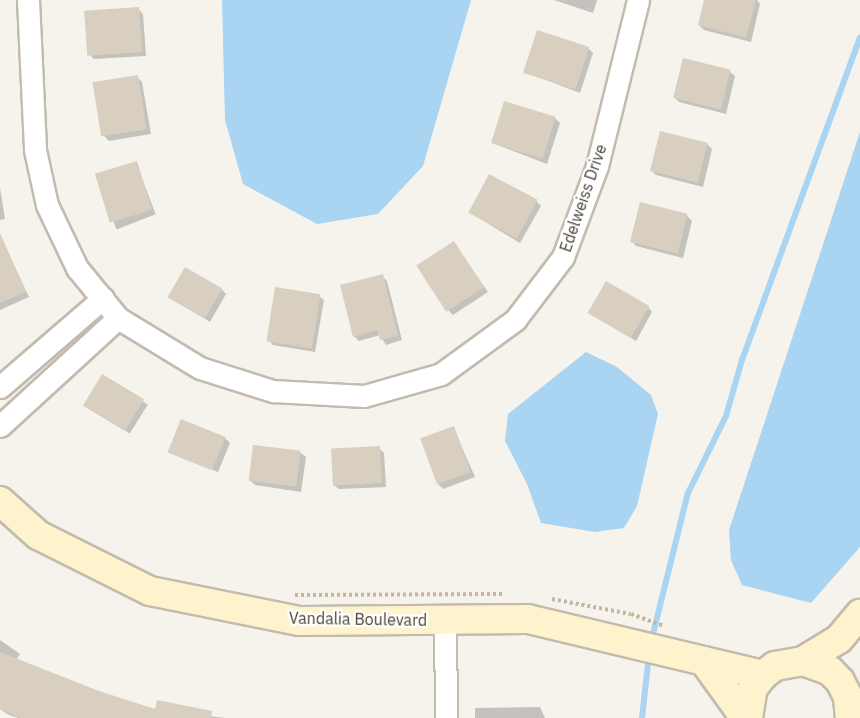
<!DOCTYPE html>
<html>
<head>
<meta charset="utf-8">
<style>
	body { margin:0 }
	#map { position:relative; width:860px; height:718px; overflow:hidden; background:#f6f3ec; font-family:"IBM Plex Sans",sans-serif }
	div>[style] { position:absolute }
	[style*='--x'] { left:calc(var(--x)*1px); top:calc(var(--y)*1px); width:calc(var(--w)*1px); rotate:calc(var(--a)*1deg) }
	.water>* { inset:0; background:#a9d4f2 }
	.shadow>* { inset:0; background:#0003; transform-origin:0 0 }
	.stream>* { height:6px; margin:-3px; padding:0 3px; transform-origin:3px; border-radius:3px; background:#a9d4f2 }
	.building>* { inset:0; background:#d8cfc1; transform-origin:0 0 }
	.path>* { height:4px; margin-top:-2px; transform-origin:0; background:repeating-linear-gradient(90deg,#c4b79f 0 3px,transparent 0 6px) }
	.roads { filter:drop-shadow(2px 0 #c2bbae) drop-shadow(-2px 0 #c2bbae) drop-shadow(0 2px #c2bbae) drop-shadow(0 -2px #c2bbae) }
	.street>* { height:21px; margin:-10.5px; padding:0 10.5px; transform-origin:10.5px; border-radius:10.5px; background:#fff }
	.secondary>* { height:28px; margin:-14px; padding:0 14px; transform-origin:14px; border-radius:14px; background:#fff3cd }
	span { translate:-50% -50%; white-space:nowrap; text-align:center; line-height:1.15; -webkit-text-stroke:4.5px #fff; paint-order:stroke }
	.street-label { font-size:16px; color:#4b4439 }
</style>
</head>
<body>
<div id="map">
	<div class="water">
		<i style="clip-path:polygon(471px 0,423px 166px,378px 214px,317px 224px,243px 184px,225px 120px,222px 0)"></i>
		<i style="clip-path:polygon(860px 132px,860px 547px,811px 603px,742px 585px,731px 560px,729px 530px)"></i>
		<i style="clip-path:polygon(586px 352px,617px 367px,651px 395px,658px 414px,637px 506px,624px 528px,595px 532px,541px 523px,527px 484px,505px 441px,508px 414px)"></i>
	</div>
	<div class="shadow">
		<i style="clip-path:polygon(554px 0,597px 0,593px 13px)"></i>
		<i style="clip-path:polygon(706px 0,757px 0,760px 4px,751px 42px,704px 30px,699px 25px)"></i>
		<i style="clip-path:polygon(138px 9px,143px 14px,146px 56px,94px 59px,89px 54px)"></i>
		<i style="clip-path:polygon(588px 48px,593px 53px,580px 93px,525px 72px)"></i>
		<i style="clip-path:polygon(730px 72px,735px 76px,726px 114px,679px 102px,674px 97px)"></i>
		<i style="clip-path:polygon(137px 77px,142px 82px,151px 134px,109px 141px,104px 136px)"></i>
		<i style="clip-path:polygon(555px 118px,560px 123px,547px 164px,492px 143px)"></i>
		<i style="clip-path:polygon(707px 144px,712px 149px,703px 187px,656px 175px,651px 170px)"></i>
		<i style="left:136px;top:163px;width:55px;height:42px;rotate:69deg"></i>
		<i style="clip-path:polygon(0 188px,5px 219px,0 220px)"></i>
		<i style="clip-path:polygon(536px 201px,541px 206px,520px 243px,469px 212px)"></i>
		<i style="clip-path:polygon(687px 216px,692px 221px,683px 258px,636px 246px,631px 241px)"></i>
		<i style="clip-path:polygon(454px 243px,488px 292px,453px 315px,448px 310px)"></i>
		<i style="clip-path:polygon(6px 248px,29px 297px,0 310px,0 251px)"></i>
		<i style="clip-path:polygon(382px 276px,387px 281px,402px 340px,386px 345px,380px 335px,359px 341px,354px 336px)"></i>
		<i style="clip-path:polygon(221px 289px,226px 294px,210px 322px,170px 297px)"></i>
		<i style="clip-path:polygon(319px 296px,324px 300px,315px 352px,273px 345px,268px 340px)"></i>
		<i style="clip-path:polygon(648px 307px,652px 312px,636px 341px,590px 313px)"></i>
		<i style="left:102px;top:376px;width:54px;height:34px;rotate:32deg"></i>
		<i style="clip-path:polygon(453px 427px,475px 477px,443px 489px,438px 484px)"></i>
		<i style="clip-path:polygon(225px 438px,230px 443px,218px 472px,168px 452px)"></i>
		<i style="clip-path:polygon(379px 448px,384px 453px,386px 487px,339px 489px,334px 485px)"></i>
		<i style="clip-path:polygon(301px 453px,306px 457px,301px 492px,255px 485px,250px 480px)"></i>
		<i style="clip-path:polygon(0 640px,20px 654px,16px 660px,98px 693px,157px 710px,226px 718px,18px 718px,9px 715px,0 709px)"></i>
		<i style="clip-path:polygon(540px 707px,545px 718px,475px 718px,475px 708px)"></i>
	</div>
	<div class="stream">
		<i style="--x:651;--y:642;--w:154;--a:-76.1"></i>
		<i style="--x:688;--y:493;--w:86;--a:-63.7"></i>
		<i style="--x:726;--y:416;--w:58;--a:-74.1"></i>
		<i style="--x:742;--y:360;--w:343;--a:-69.9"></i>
		<i style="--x:642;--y:718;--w:63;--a:-83.7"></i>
	</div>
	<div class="building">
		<i style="clip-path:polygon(704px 0,756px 0,746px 38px,698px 25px)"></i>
		<i style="left:139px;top:7px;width:45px;height:55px;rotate:86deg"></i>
		<i style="left:537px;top:30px;width:55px;height:45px;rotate:18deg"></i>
		<i style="left:683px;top:58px;width:49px;height:41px;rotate:14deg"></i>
		<i style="left:138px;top:75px;width:55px;height:46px;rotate:81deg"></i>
		<i style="left:504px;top:101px;width:54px;height:44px;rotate:17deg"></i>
		<i style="left:660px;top:131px;width:49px;height:41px;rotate:14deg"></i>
		<i style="left:137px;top:161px;width:51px;height:44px;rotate:73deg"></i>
		<i style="left:489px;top:174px;width:55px;height:44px;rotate:28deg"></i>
		<i style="left:640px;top:202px;width:49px;height:41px;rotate:14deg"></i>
		<i style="clip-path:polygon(0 233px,26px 292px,0 303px)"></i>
		<i style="left:454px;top:241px;width:55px;height:45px;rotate:57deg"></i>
		<i style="left:185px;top:267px;width:43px;height:35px;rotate:30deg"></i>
		<i style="clip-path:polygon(383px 274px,398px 336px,380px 340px,377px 330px,353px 337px,340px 285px)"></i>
		<i style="left:606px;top:281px;width:50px;height:37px;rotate:30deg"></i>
		<i style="left:275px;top:287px;width:46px;height:55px;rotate:9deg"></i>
		<i style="left:102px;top:374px;width:49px;height:37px;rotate:31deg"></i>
		<i style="left:181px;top:419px;width:48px;height:36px;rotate:22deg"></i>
		<i style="left:454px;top:426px;width:49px;height:36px;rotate:70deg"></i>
		<i style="left:253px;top:445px;width:48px;height:36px;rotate:7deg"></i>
		<i style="left:380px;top:446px;width:37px;height:49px;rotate:87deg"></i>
		<i style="clip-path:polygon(0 652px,99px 691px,155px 709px,157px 700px,212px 711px,211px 718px,20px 718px,0 709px)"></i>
	</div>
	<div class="path">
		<i style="--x:295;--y:595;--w:208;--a:-0.3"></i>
		<i style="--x:552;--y:599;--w:80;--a:10.8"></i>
		<i style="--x:631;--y:614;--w:35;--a:20"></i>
	</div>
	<div class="roads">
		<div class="street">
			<i style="--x:28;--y:0;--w:150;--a:87.3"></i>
			<i style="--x:35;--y:150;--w:56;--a:77.7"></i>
			<i style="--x:47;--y:205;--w:70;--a:64.5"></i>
			<i style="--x:77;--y:268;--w:65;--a:50.6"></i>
			<i style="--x:118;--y:318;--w:96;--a:31.4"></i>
			<i style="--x:200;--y:368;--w:77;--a:17.5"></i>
			<i style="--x:273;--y:391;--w:91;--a:3.1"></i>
			<i style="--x:364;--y:396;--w:80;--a:-15.9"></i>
			<i style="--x:441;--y:374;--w:92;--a:-36.1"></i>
			<i style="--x:515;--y:320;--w:79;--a:-52.7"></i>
			<i style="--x:563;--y:257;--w:97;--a:-69.5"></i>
			<i style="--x:597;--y:166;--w:171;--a:-76.1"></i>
			<i style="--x:0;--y:387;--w:136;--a:-40.8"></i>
			<i style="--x:0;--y:426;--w:160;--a:-42.5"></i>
			<i style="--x:445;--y:621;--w:97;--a:89.4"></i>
		</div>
		<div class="secondary">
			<i style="--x:0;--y:501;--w:51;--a:41.8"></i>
			<i style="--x:38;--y:535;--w:125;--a:26.6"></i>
			<i style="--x:150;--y:591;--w:152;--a:11.4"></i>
			<i style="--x:299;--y:621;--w:229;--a:-0.5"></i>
			<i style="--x:528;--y:619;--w:242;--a:13.4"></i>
			<i style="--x:704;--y:661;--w:70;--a:54.3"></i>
			<i style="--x:803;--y:661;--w:42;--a:-31.4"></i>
			<i style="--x:839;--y:639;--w:33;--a:-50"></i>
			<i style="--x:748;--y:718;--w:30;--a:-81"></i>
			<i style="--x:753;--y:688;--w:16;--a:-52"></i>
			<i style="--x:763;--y:675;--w:15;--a:-37"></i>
			<i style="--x:775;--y:666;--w:28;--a:-10"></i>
			<i style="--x:803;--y:661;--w:29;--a:20"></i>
			<i style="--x:830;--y:671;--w:14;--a:45"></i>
			<i style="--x:840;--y:681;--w:18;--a:63"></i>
			<i style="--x:848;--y:697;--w:21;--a:85"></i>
		</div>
	</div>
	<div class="street-label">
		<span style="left:583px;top:198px;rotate:-71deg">Edelweiss Drive</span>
		<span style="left:358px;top:619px;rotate:1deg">Vandalia Boulevard</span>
	</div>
</div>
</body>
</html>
